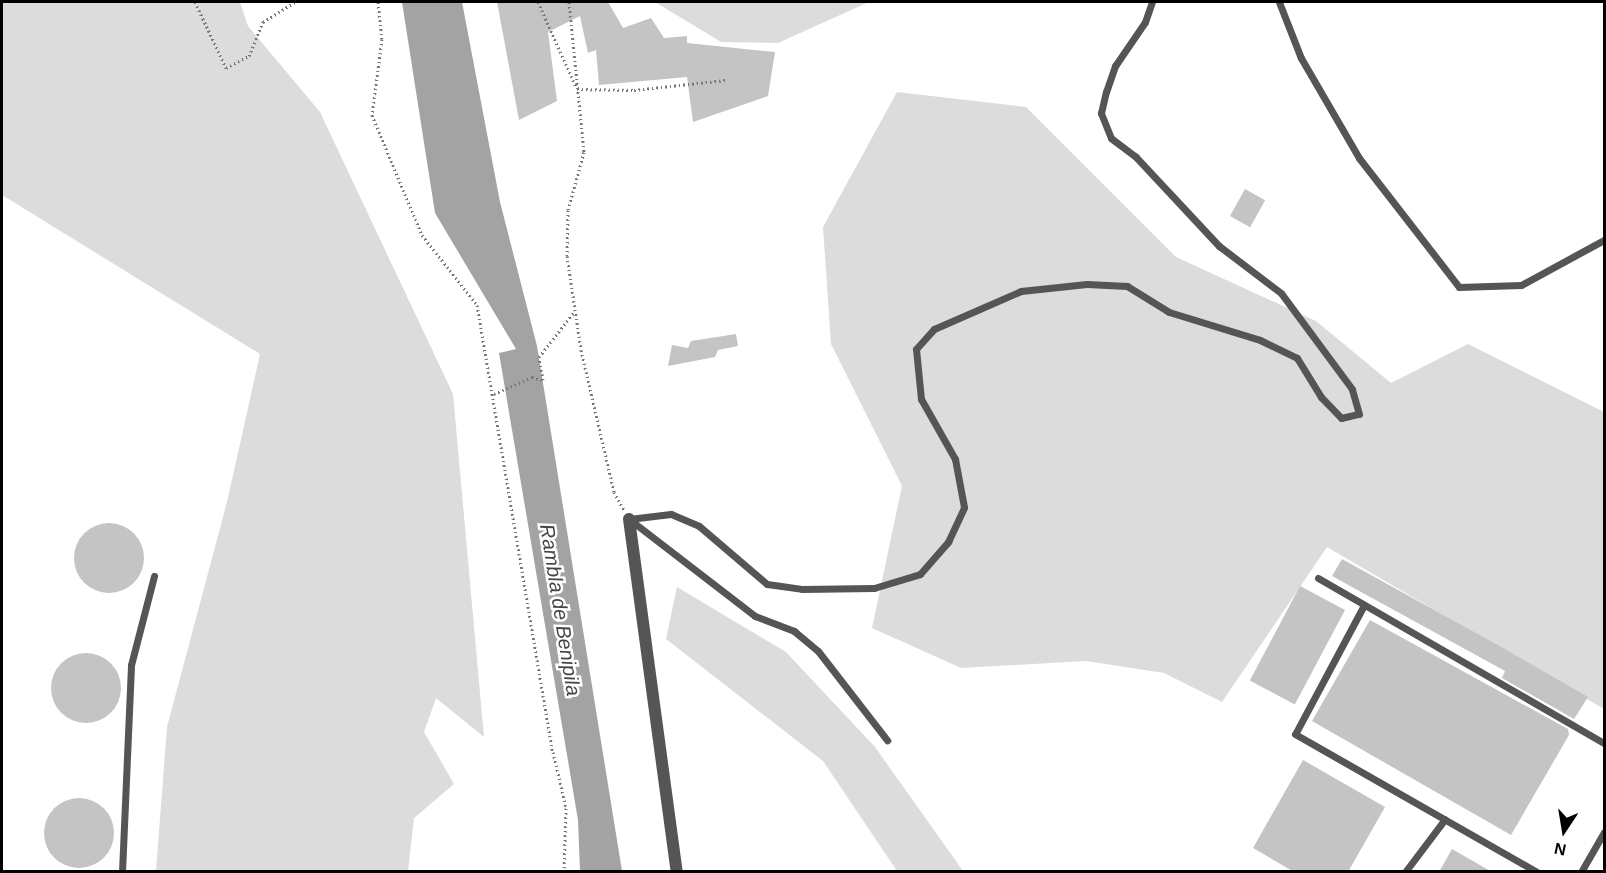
<!DOCTYPE html>
<html>
<head>
<meta charset="utf-8">
<style>
	body { margin:0 }
	#map { position:relative; width:1606px; height:873px; overflow:hidden; background:#fff; font-family:Helvetica,sans-serif }
	div>[style] { position:absolute }
	[style*='--x'] { left:calc(var(--x)*1px); top:calc(var(--y)*1px); width:calc(var(--w)*1px); rotate:calc(var(--a)*1deg) }
	.green>* { inset:0; background:#dcdcdc }
	.water>* { inset:0; background:#a3a3a3 }
	.building>* { inset:0; background:#c4c4c4; transform-origin:0 0 }
	.round { border-radius:50% }
	.path>* { height:3px; margin-top:-1.5px; transform-origin:0; background:repeating-linear-gradient(90deg,#777 0 1.5px,transparent 0 4.5px) }
	.service>* { height:7px; margin:-3.5px; padding:0 3.5px; transform-origin:3.5px; border-radius:3.5px; background:#555 }
	.minor>* { height:12px; margin:-6px; padding:0 6px; transform-origin:6px; border-radius:6px; background:#555 }
	span { translate:-50% -50%; white-space:nowrap; text-align:center; line-height:1.15; -webkit-text-stroke:5px #fff; paint-order:stroke }
	.water-label { font-size:20px; color:#444; font-style:italic }
	.frame { position:absolute; inset:0; border:3px solid #000; pointer-events:none }
	.north { position:absolute; left:1534px; top:801px; width:60px; height:60px; -webkit-text-stroke:4px #fff; paint-order:stroke; rotate:192deg; font-size:16px; font-weight:700; line-height:24px; text-align:center; color:#000 }
	.north::after { content:''; display:block; margin:auto; width:21px; height:27px; background:#000; clip-path:polygon(50% 0,100% 100%,50% 72%,0 100%) }
</style>
</head>
<body>
<div id="map">
	<div class="green">
		<i style="clip-path:polygon(2px 2px,240px 2px,248px 26px,320px 112px,453px 394px,484px 737px,436px 698px,424px 732px,454px 784px,414px 818px,408px 871px,156px 871px,167px 727px,227px 502px,260px 354px,2px 195px)"></i>
		<i style="clip-path:polygon(655px 2px,869px 2px,778px 43px,721px 42px)"></i>
		<i style="clip-path:polygon(897px 92px,1026px 107px,1176px 257px,1316px 321px,1391px 383px,1468px 344px,1604px 412px,1604px 709px,1327px 547px,1222px 702px,1164px 673px,1086px 661px,961px 668px,872px 628px,902px 486px,831px 344px,823px 227px)"></i>
		<i style="clip-path:polygon(677px 587px,786px 652px,875px 747px,963px 871px,897px 871px,823px 761px,666px 639px)"></i>
	</div>
	<div class="water">
		<i style="clip-path:polygon(402px 2px,462px 2px,500px 202px,537px 346px,622px 871px,580px 871px,578px 820px,499px 353px,516px 349px,435px 213px)"></i>
	</div>
	<div class="building">
		<i style="clip-path:polygon(497px 2px,608px 2px,623px 28px,651px 18px,664px 38px,687px 36px,687px 43px,775px 52px,768px 96px,693px 122px,687px 77px,599px 85px,596px 50px,588px 53px,580px 16px,548px 32px,557px 101px,519px 120px)"></i>
		<i style="left:1245px;top:189px;width:23px;height:31px;rotate:29deg"></i>
		<i style="clip-path:polygon(736px 334px,738px 346px,718px 350px,715px 357px,668px 366px,672px 345px,688px 348px,691px 341px)"></i>
		<i class="round" style="left:74px;top:523px;width:70px;height:70px"></i>
		<i style="clip-path:polygon(1342px 559px,1505px 649px,1588px 697px,1574px 719px,1502px 678px,1505px 671px,1332px 576px)"></i>
		<i style="left:1300px;top:586px;width:51px;height:107px;rotate:28deg"></i>
		<i style="clip-path:polygon(1370px 620px,1568px 729px,1569px 735px,1511px 835px,1312px 721px)"></i>
		<i class="round" style="left:51px;top:653px;width:70px;height:70px"></i>
		<i style="clip-path:polygon(1303px 760px,1385px 807px,1348px 872px,1294px 872px,1253px 848px)"></i>
		<i class="round" style="left:44px;top:798px;width:70px;height:70px"></i>
		<i style="clip-path:polygon(1452px 849px,1492px 872px,1439px 872px)"></i>
	</div>
	<div class="path">
		<i style="--x:195;--y:2;--w:73;--a:64.8"></i>
		<i style="--x:226;--y:68;--w:26;--a:-28"></i>
		<i style="--x:249;--y:56;--w:37;--a:-68"></i>
		<i style="--x:263;--y:22;--w:38;--a:-32"></i>
		<i style="--x:378;--y:2;--w:37;--a:84"></i>
		<i style="--x:382;--y:39;--w:77;--a:97.5"></i>
		<i style="--x:372;--y:115;--w:130;--a:67.4"></i>
		<i style="--x:422;--y:235;--w:89;--a:51.8"></i>
		<i style="--x:477;--y:305;--w:453;--a:80.4"></i>
		<i style="--x:553;--y:752;--w:57;--a:76.9"></i>
		<i style="--x:566;--y:808;--w:64;--a:91.8"></i>
		<i style="--x:538;--y:2;--w:93;--a:65.9"></i>
		<i style="--x:569;--y:2;--w:151;--a:84.3"></i>
		<i style="--x:584;--y:152;--w:60;--a:105.4"></i>
		<i style="--x:568;--y:210;--w:46;--a:91.2"></i>
		<i style="--x:567;--y:256;--w:95;--a:81.5"></i>
		<i style="--x:581;--y:350;--w:146;--a:76.9"></i>
		<i style="--x:614;--y:492;--w:21;--a:61"></i>
		<i style="--x:577;--y:89;--w:57;--a:1"></i>
		<i style="--x:634;--y:90;--w:92;--a:-6.3"></i>
		<i style="--x:543;--y:380;--w:23;--a:-100"></i>
		<i style="--x:539;--y:357;--w:58;--a:-52"></i>
		<i style="--x:494;--y:394;--w:42;--a:-24.1"></i>
		<i style="--x:532;--y:377;--w:10;--a:17"></i>
	</div>
	<div class="service">
		<i style="--x:1279;--y:2;--w:60;--a:68.6"></i>
		<i style="--x:1301;--y:58;--w:116;--a:59.9"></i>
		<i style="--x:1359;--y:158;--w:163;--a:52.2"></i>
		<i style="--x:1459;--y:287;--w:62;--a:-1.8"></i>
		<i style="--x:1521;--y:285;--w:94;--a:-28.5"></i>
		<i style="--x:629;--y:519;--w:42;--a:-6.8"></i>
		<i style="--x:671;--y:514;--w:30;--a:23"></i>
		<i style="--x:699;--y:526;--w:89;--a:40.5"></i>
		<i style="--x:767;--y:584;--w:35;--a:8"></i>
		<i style="--x:802;--y:589;--w:72;--a:-0.8"></i>
		<i style="--x:874;--y:588;--w:48;--a:-16.9"></i>
		<i style="--x:920;--y:574;--w:43;--a:-48.8"></i>
		<i style="--x:948;--y:542;--w:38;--a:-65"></i>
		<i style="--x:964;--y:507;--w:49;--a:-100.6"></i>
		<i style="--x:955;--y:459;--w:69;--a:-119.5"></i>
		<i style="--x:921;--y:399;--w:50;--a:-95.7"></i>
		<i style="--x:916;--y:349;--w:27;--a:-48"></i>
		<i style="--x:934;--y:329;--w:95;--a:-23.6"></i>
		<i style="--x:1021;--y:291;--w:66;--a:-6.1"></i>
		<i style="--x:1087;--y:284;--w:40;--a:2.9"></i>
		<i style="--x:1127;--y:286;--w:49;--a:31.8"></i>
		<i style="--x:1169;--y:312;--w:95;--a:17.1"></i>
		<i style="--x:1260;--y:340;--w:41;--a:25.9"></i>
		<i style="--x:1297;--y:358;--w:46;--a:58.4"></i>
		<i style="--x:1321;--y:397;--w:29;--a:46"></i>
		<i style="--x:1341;--y:418;--w:18;--a:-13"></i>
		<i style="--x:1359;--y:414;--w:26;--a:-106"></i>
		<i style="--x:1352;--y:389;--w:119;--a:-126.5"></i>
		<i style="--x:1281;--y:293;--w:78;--a:-142.8"></i>
		<i style="--x:1219;--y:246;--w:122;--a:-133"></i>
		<i style="--x:1136;--y:157;--w:31;--a:-143"></i>
		<i style="--x:1111;--y:138;--w:27;--a:-112"></i>
		<i style="--x:1101;--y:113;--w:22;--a:-77"></i>
		<i style="--x:1106;--y:92;--w:28;--a:-71"></i>
		<i style="--x:1115;--y:66;--w:53;--a:-55.7"></i>
		<i style="--x:1145;--y:22;--w:21;--a:-71"></i>
		<i style="--x:629;--y:519;--w:159;--a:37.6"></i>
		<i style="--x:755;--y:616;--w:42;--a:21"></i>
		<i style="--x:794;--y:631;--w:31;--a:40"></i>
		<i style="--x:818;--y:651;--w:113;--a:52.2"></i>
		<i style="--x:1318;--y:578;--w:330;--a:30"></i>
		<i style="--x:1364;--y:605;--w:146;--a:118.1"></i>
		<i style="--x:1295;--y:734;--w:279;--a:29.7"></i>
		<i style="--x:122;--y:872;--w:207;--a:-87.5"></i>
		<i style="--x:131;--y:665;--w:92;--a:-75.5"></i>
		<i style="--x:1405;--y:872;--w:66;--a:-53"></i>
		<i style="--x:1581;--y:872;--w:46;--a:-60.1"></i>
	</div>
	<div class="minor">
		<i style="--x:629;--y:519;--w:356;--a:82.3"></i>
	</div>
	<div class="water-label">
		<span style="left:560px;top:610px;rotate:81deg">Rambla de Benipila</span>
	</div>
	<div class="frame"></div>
	<div class="north">N</div>
</div>
</body>
</html>
